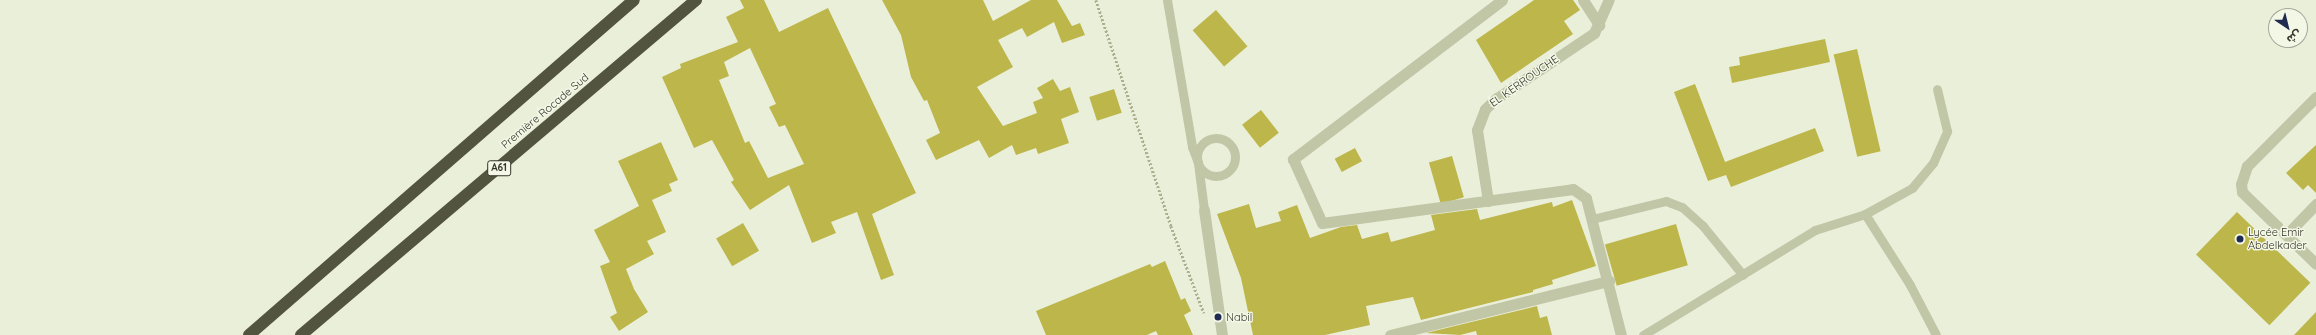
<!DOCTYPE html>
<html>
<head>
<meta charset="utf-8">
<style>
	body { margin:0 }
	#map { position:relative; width:2316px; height:335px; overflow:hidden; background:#eaefda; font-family:Quicksand,"Noto Sans Arabic",sans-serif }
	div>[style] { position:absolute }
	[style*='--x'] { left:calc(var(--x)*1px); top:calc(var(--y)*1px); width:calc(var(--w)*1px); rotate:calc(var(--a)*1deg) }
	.building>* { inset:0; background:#bdb64a; transform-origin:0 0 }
	.path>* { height:2.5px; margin-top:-1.25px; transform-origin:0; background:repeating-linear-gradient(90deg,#acaf8f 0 2px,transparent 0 4px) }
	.service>* { height:9px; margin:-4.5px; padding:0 4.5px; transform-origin:4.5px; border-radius:4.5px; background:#c1c6a7 }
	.service>.ring { margin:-4.5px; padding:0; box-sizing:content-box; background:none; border:9px solid #c1c6a7; border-radius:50% }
	.minor>* { height:11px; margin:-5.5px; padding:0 5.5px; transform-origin:5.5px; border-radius:5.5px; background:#c1c6a7 }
	.motorway>* { height:12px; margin:-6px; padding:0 6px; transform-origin:6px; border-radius:6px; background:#53543f }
	.dots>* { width:11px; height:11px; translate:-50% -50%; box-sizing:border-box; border:2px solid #f3f7e6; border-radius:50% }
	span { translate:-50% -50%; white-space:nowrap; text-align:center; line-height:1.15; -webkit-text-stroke:3px #f3f7e6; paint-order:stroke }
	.shield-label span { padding:1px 3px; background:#f3f7e6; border:1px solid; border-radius:3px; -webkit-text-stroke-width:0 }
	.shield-label { font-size:10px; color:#333327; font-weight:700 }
	.street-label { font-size:11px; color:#333327 }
	.poi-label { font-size:11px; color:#333327 }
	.left { translate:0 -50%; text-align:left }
	.north { position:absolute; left:2268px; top:8px; width:40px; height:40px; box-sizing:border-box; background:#f3f7e6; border:1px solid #a6a99a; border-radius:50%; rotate:145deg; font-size:11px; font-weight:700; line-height:16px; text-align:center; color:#333327 }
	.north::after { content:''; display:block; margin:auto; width:14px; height:18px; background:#202b52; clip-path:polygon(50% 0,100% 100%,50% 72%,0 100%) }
</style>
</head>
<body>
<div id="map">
	<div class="building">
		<i style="clip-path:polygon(evenodd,740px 0,764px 0,779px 32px,828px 8px,916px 193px,872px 214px,894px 275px,881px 280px,857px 212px,831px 222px,836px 233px,812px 243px,789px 185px,750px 210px,731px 182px,734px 180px,712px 140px,694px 148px,662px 77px,681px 68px,680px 64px,738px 42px,726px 17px,744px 8px,740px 0,750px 48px,776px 104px,769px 107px,779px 127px,785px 125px,804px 164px,768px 178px,749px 141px,745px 143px,719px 80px,729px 76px,724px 62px,750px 48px)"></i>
		<i style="clip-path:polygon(882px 0,983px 0,993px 21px,1031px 0,1057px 0,1072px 26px,1080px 23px,1085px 35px,1062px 43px,1054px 22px,1027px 37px,1022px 28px,998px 40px,1013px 67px,977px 87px,1003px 126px,1037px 113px,1033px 102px,1043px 98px,1037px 88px,1053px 79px,1060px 91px,1070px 87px,1079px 112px,1061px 119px,1069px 143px,1038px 154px,1036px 148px,1016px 155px,1012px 145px,989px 158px,979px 140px,936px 160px,926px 140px,940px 133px,927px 100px,924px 101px,911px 77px,901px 35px)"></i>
		<i style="clip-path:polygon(1534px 0,1573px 0,1580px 10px,1564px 21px,1573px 34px,1501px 83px,1476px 40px)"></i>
		<i style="left:1216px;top:10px;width:48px;height:31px;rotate:49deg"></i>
		<i style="clip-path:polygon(1825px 39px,1830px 62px,1732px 83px,1729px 67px,1740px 65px,1739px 57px)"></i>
		<i style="left:1857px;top:49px;width:105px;height:24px;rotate:77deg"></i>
		<i style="clip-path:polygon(1695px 84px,1725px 162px,1815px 128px,1824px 151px,1731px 187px,1726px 175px,1708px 181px,1674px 92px)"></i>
		<i style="left:1114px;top:89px;width:25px;height:26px;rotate:72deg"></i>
		<i style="left:1261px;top:110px;width:29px;height:24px;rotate:52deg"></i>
		<i style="clip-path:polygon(661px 142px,678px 180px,669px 184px,672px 191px,652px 200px,666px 232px,647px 241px,654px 254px,626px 269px,634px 289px,648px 312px,619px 331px,610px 317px,617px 313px,600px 266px,610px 262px,594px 230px,639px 206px,618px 161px)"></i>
		<i style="clip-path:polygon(2316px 145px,2316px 193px,2308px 185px,2303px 190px,2286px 173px)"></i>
		<i style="left:1355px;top:148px;width:15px;height:23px;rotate:62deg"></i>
		<i style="left:1452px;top:156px;width:43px;height:24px;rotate:74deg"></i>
		<i style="clip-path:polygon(1572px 200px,1596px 266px,1552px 280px,1553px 284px,1533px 290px,1533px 292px,1421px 320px,1413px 297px,1366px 306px,1370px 325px,1325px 335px,1253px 335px,1241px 278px,1217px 214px,1249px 204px,1256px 228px,1281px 221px,1278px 212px,1297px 205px,1310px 238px,1341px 227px,1357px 225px,1362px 239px,1388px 232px,1391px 242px,1435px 230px,1431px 215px,1477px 209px,1480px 220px,1552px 202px,1553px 207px)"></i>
		<i style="left:2237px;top:212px;width:102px;height:59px;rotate:44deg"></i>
		<i style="left:743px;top:223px;width:32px;height:31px;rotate:60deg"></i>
		<i style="left:1676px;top:224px;width:43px;height:74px;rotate:74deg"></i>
		<i style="clip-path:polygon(1165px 261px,1181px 300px,1185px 298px,1191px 311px,1184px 315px,1193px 335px,1158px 335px,1156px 331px,1147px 335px,1046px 335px,1036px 311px,1150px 264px,1152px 267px)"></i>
		<i style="clip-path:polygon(1537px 306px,1540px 318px,1547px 316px,1552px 335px,1477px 335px,1476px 331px,1460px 335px,1426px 333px)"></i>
		<i style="clip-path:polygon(2316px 312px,2316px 335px,2294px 335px)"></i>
	</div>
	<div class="path">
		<i style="--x:1096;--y:0;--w:238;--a:71.6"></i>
		<i style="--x:1171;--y:226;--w:93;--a:69.2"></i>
	</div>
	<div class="service">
		<i style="--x:1167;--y:0;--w:149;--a:80.3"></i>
		<i style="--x:1192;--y:147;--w:17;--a:69"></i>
		<i style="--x:1198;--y:163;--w:47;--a:82.7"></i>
		<i class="ring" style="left:1197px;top:138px;width:29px;height:29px"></i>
		<i style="--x:1865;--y:214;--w:84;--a:57.6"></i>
		<i style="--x:1910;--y:285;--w:56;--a:62.5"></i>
		<i style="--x:1592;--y:219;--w:76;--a:-13.7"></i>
		<i style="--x:1666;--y:201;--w:17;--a:21"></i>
		<i style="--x:1682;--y:207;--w:28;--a:42"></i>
		<i style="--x:1703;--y:226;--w:63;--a:50.8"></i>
		<i style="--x:1643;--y:335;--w:202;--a:-31.4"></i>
		<i style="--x:1815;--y:230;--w:52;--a:-17.7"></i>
		<i style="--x:1865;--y:214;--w:54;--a:-29"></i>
		<i style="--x:1912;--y:188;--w:33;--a:-50"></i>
		<i style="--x:1933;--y:163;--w:35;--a:-66"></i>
		<i style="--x:1947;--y:131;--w:43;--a:-103.4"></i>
	</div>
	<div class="minor">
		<i style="--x:1502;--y:0;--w:263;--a:142.7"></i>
		<i style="--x:1293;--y:159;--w:70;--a:65.6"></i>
		<i style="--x:1322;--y:223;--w:253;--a:-7.7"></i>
		<i style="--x:1573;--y:189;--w:16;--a:35"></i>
		<i style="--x:1586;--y:198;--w:141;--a:75.7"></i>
		<i style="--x:1583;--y:0;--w:30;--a:57"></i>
		<i style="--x:2316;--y:97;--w:98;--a:135"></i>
		<i style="--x:2247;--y:166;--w:19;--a:108"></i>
		<i style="--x:2241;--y:184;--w:8;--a:83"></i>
		<i style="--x:2242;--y:192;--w:103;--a:44.2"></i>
		<i style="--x:1488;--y:201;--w:72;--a:-98.8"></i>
		<i style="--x:1477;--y:130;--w:22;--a:-69"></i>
		<i style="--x:1485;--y:109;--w:16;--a:-43"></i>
		<i style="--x:1497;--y:98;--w:117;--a:-33.8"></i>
		<i style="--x:1594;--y:33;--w:36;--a:-66"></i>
		<i style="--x:1204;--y:210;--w:126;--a:81.8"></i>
		<i style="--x:2287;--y:234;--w:42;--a:-46"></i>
		<i style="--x:1390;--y:335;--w:226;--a:-13.9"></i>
	</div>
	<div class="motorway">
		<i style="--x:249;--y:335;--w:510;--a:-41.03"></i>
		<i style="--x:301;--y:335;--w:518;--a:-40.3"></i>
	</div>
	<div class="dots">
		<i style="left:2240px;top:239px;background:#202b52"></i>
		<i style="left:1218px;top:317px;background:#202b52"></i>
	</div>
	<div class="shield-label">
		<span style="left:499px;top:168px">A61</span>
	</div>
	<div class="street-label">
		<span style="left:1524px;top:81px;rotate:-35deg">EL KERROUCHE</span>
		<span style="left:545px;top:111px;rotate:-40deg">Première Rocade Sud</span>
	</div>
	<div class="poi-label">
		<span class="left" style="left:2248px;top:239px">Lycée Emir<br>Abdelkader</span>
		<span class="left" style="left:1226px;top:317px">Nabil</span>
	</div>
	<div class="north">ش</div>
</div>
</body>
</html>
